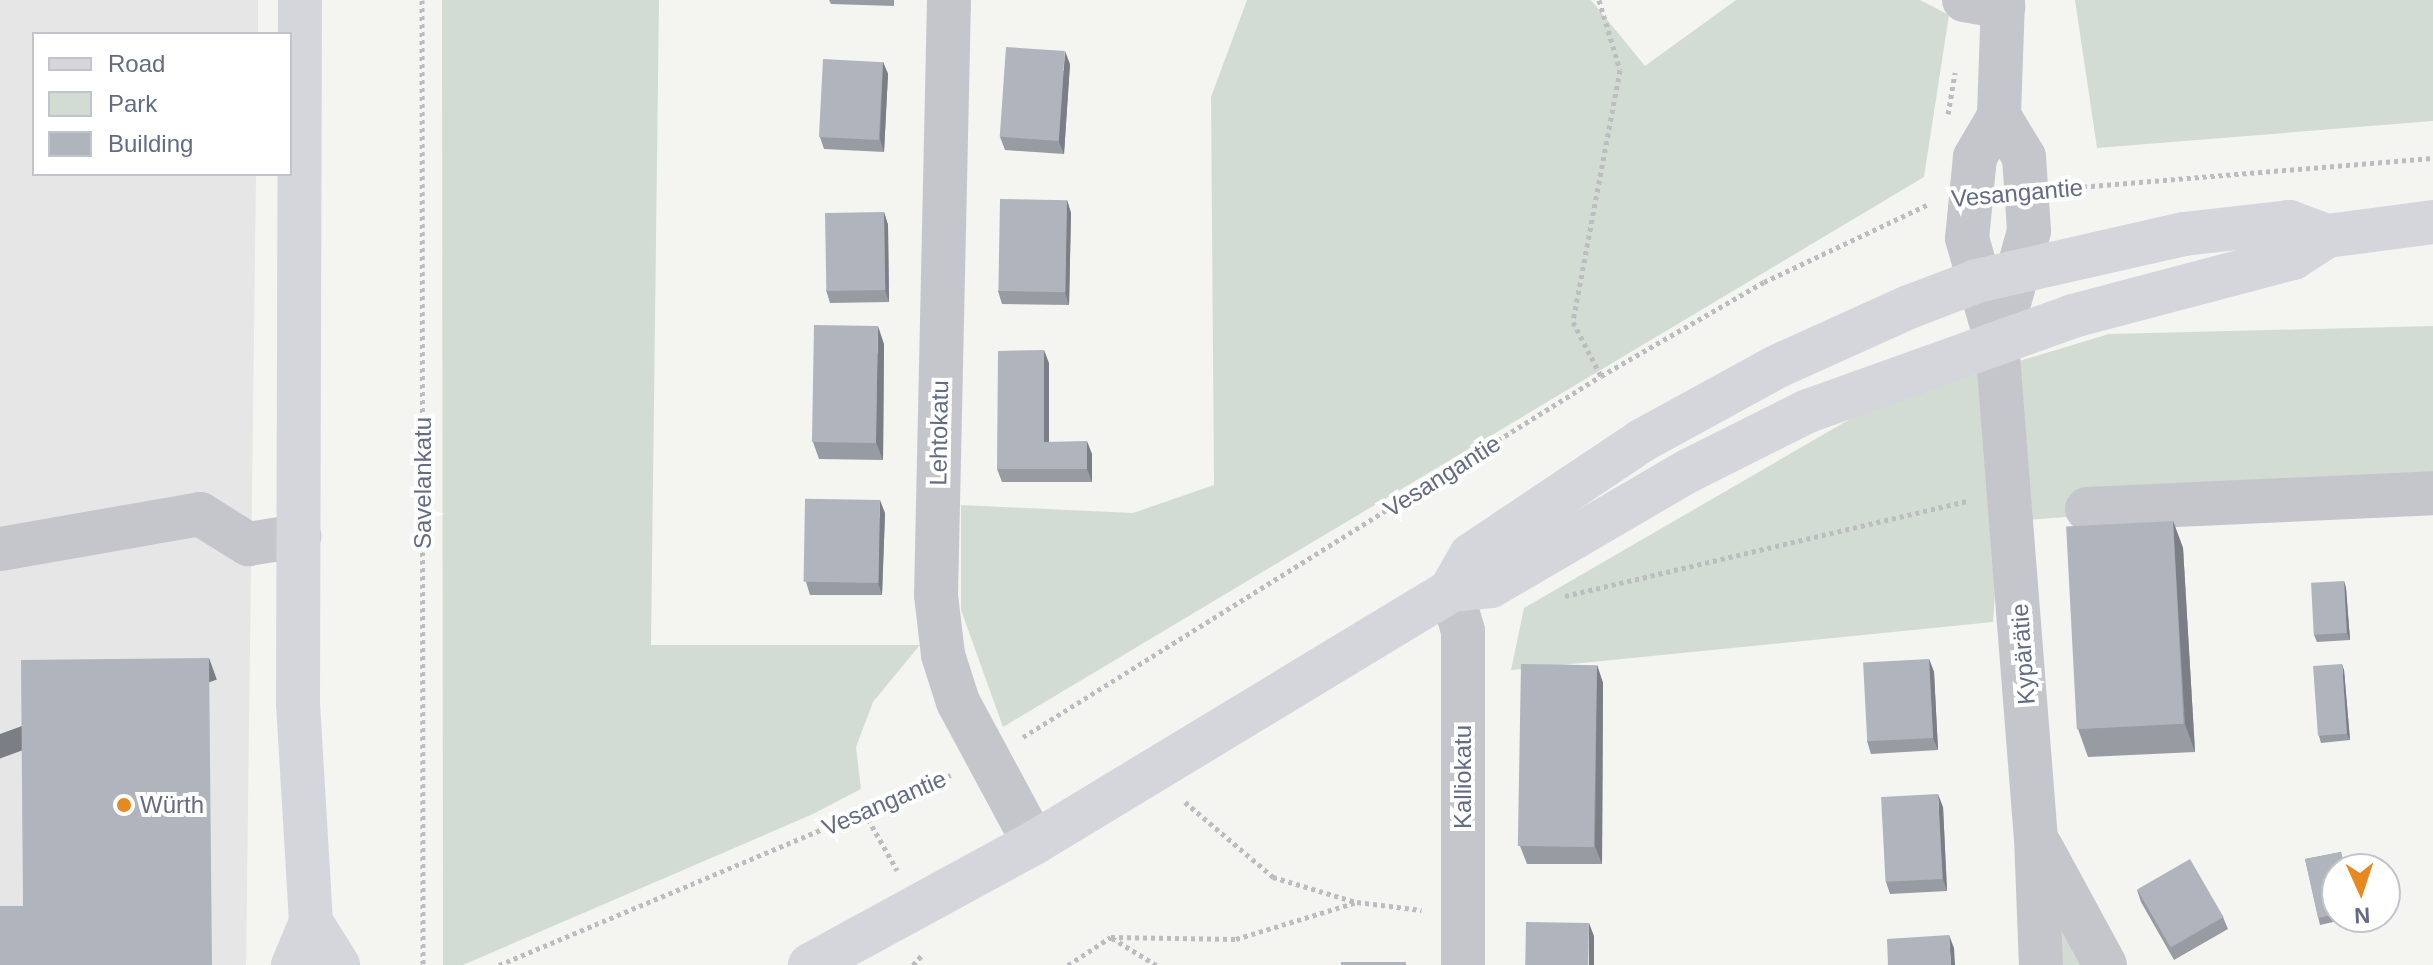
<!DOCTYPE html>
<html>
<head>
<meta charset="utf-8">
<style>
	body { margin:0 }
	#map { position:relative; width:2433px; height:965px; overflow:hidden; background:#f4f5f1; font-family:Helvetica,sans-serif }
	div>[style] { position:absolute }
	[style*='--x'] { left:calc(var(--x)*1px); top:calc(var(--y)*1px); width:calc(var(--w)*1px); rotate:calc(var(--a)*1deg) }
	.built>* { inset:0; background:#e5e6e5 }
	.green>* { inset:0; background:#d3dcd2 }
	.path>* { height:5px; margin-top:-2.5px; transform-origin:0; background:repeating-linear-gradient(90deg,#bcbdc0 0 4px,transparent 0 8px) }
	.minor>* { height:44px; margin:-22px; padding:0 22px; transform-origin:22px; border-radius:22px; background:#c5c6cb }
	.major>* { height:44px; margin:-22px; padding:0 22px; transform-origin:22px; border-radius:22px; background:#d4d6dc }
	.wall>* { inset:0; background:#979ba2 }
	.shaded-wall>* { inset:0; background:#7b7e84; transform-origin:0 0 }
	.building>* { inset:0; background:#b0b4bc; transform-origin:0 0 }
	.dots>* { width:22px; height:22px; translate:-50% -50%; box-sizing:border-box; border:4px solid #fff; border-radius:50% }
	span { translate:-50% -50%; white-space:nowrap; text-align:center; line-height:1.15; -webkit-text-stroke:8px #fff; paint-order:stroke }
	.street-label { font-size:24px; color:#636c83 }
	.poi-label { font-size:24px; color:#636c83 }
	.left { translate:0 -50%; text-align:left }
	.legend { position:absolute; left:32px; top:32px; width:260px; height:144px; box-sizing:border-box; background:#fff; border:2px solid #c1c4cd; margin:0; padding:10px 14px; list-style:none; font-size:24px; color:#636c83 }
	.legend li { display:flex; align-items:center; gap:16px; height:40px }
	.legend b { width:40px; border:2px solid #c1c4cd }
	.north { position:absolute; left:2321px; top:853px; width:80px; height:80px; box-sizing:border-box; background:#fff; border:2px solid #c1c4cd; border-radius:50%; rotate:177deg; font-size:22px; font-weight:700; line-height:32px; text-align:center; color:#636c83 }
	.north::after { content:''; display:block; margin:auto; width:28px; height:36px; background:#e78920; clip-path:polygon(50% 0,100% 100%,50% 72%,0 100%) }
</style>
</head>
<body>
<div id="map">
	<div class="built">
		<i style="clip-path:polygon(0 0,258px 0,258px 34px,34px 34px,34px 174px,256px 174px,246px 965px,0 965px)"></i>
	</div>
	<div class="green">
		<i style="clip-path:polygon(442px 0,659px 0,651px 645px,920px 645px,873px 702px,856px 747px,861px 789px,813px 814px,463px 965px,443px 965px)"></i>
		<i style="clip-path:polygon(1247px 0,1591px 0,1645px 66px,1736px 0,1920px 0,1949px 15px,1924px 177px,1003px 727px,961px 610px,961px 505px,1133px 513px,1214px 485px,1211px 97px)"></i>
		<i style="clip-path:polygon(2075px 0,2433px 0,2433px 121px,2097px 148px)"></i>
		<i style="clip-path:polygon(2433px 326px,2433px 508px,2080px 516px,2000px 522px,1993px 622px,1511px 670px,1524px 608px,1876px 404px,2109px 334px)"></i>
		<i style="clip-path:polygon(2054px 902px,2087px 965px,2057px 965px)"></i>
	</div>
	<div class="path">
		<i style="--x:422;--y:0;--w:965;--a:89.94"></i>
		<i style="--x:1599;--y:0;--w:73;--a:73.3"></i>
		<i style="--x:1620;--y:70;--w:256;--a:100.6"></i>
		<i style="--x:1573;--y:322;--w:61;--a:62.6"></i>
		<i style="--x:1948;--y:114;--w:42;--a:-80.3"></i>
		<i style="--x:2067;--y:188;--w:367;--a:-4.7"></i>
		<i style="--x:1565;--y:596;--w:414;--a:-13.3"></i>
		<i style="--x:1023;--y:737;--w:681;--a:-31.99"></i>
		<i style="--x:1601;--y:376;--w:188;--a:-30"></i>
		<i style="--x:1764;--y:282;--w:180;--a:-25.3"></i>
		<i style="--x:1185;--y:802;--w:116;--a:40.4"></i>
		<i style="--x:1273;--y:877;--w:87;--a:16.8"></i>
		<i style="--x:864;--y:812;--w:67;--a:60.4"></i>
		<i style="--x:1112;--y:938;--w:52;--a:31.5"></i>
		<i style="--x:499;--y:965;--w:490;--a:-22.8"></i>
		<i style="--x:913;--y:965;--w:15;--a:-48"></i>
		<i style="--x:1068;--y:965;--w:51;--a:-33.1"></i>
		<i style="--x:1111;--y:937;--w:125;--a:0.9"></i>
		<i style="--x:1236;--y:939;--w:127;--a:-17"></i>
		<i style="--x:1357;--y:902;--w:65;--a:7"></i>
	</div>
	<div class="minor">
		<i style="--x:949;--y:0;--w:595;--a:91.25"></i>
		<i style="--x:936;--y:595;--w:60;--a:83.3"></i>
		<i style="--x:943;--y:655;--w:49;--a:72.3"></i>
		<i style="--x:958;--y:702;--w:160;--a:61.7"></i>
		<i style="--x:1964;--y:0;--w:40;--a:10"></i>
		<i style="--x:2003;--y:0;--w:116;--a:92"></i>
		<i style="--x:1999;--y:116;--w:48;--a:120.3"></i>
		<i style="--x:1975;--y:157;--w:81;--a:95.6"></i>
		<i style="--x:1967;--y:238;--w:110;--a:74.2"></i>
		<i style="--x:1997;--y:344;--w:495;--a:85.5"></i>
		<i style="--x:2036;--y:837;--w:128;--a:87.8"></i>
		<i style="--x:1999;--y:116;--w:48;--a:58.6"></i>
		<i style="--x:2024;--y:157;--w:74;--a:86.1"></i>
		<i style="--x:2029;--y:231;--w:75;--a:105.5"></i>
		<i style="--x:2087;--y:509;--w:346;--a:-2.6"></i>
		<i style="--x:0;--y:549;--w:203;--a:-9.9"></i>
		<i style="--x:200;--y:514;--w:57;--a:32"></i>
		<i style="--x:248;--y:544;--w:52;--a:-8.9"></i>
		<i style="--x:1451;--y:590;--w:43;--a:73.7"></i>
		<i style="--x:1463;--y:631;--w:334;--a:90"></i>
		<i style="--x:2041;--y:847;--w:134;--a:61.5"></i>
	</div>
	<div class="major">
		<i style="--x:1451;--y:590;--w:40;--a:-60.3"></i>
		<i style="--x:1471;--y:555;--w:205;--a:-33.8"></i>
		<i style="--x:1641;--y:441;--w:154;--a:-28.7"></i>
		<i style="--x:1776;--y:367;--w:146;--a:-24.3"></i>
		<i style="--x:1909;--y:307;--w:73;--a:-20.9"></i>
		<i style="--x:1977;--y:281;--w:212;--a:-12.8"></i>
		<i style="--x:2184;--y:234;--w:106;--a:-6.5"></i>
		<i style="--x:2289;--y:222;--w:40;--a:20.2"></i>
		<i style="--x:311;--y:922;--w:51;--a:57.9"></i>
		<i style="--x:293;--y:965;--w:47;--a:-67.3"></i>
		<i style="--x:311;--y:922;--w:220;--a:-93.4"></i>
		<i style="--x:298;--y:702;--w:702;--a:-89.84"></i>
		<i style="--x:810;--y:965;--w:255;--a:-28.6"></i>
		<i style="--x:1034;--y:843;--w:488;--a:-31.2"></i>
		<i style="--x:1451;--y:590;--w:40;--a:-5.7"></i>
		<i style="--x:1491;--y:586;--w:228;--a:-30.3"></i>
		<i style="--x:1688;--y:471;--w:134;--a:-26.6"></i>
		<i style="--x:1808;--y:411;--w:282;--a:-19.7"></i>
		<i style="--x:2073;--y:316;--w:228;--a:-14.8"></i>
		<i style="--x:2293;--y:258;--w:40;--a:-32.9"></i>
		<i style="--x:2327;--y:236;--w:107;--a:-7.5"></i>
	</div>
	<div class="wall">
		<i style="clip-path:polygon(829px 0,894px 0,894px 6px,831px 4px)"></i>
		<i style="clip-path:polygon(883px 62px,888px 74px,884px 152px,824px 149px,820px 137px)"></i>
		<i style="clip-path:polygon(1070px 64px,1064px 154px,1005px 150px,1000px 137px)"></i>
		<i style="clip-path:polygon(1067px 200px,1071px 213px,1069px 305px,1002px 304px,998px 291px)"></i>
		<i style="clip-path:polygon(884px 212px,888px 225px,889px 302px,830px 303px,826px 290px)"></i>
		<i style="clip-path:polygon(884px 344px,883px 460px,819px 459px,813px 442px)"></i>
		<i style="clip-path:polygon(1049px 363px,1049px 442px,1092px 454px,1092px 482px,1002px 482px,997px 469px)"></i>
		<i style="clip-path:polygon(885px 513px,882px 595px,810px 595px,806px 582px)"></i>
		<i style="clip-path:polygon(2173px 521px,2183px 548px,2195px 752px,2088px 757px,2078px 729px)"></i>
		<i style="clip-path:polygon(2344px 581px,2346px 588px,2350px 640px,2317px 642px,2314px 635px)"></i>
		<i style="clip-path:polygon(1929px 659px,1934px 672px,1938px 750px,1871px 754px,1867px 741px)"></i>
		<i style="clip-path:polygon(1597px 665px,1603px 683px,1602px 864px,1527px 864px,1520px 846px)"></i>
		<i style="clip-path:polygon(2344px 670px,2350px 740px,2321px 743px,2319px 736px)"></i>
		<i style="clip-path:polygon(1943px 807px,1947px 891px,1890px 894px,1886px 882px)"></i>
		<i style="clip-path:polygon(2341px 852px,2345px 869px,2337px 869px,2337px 917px,2355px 917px,2320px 925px,2305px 859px)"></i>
		<i style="clip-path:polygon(2137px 890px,2223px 917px,2228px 929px,2174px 960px,2141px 902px)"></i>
	</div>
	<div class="shaded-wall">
		<i style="clip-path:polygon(1065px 51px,1070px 64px,1064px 154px,1059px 142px)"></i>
		<i style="clip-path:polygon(883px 62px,888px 74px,884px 152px,880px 139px)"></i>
		<i style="clip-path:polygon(1067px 200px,1071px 213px,1069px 305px,1065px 292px)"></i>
		<i style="clip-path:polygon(884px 212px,888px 225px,889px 302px,885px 290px)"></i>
		<i style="clip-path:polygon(878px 326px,884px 344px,883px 460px,876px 442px)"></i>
		<i style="clip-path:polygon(1044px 350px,1049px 363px,1049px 454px,1044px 442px)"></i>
		<i style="clip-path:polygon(1087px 441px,1092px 454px,1092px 482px,1087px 469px)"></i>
		<i style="clip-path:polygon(880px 500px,885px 513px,882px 595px,878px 583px)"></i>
		<i style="clip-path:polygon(2173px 521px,2183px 548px,2195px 752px,2185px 724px)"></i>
		<i style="clip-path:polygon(2344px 581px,2346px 588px,2350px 640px,2347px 633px)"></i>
		<i style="left:209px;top:658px;width:23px;height:307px;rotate:70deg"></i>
		<i style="clip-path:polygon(1929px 659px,1934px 672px,1938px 750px,1933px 738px)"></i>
		<i style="clip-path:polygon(2342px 664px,2344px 670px,2350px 740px,2347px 734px)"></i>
		<i style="clip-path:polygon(1597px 665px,1603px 683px,1602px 864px,1595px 846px)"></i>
		<i style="clip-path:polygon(1938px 794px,1943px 807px,1947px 891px,1943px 879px)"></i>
		<i style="clip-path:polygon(1589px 923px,1594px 936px,1594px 965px,1589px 965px)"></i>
		<i style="clip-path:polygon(1949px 935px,1954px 948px,1955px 965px,1951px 965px)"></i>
	</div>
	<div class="building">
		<i style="left:1006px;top:47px;width:59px;height:90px;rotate:4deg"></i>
		<i style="left:823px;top:59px;width:60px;height:78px;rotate:3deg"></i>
		<i style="left:1000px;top:199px;width:67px;height:92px;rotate:1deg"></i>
		<i style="left:884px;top:212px;width:78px;height:59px;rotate:89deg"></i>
		<i style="left:814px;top:325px;width:64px;height:117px;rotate:1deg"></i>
		<i style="clip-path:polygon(1044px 350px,1044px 442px,1087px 441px,1087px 469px,997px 469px,998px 351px)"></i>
		<i style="left:880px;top:500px;width:83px;height:75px;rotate:91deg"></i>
		<i style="left:2173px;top:521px;width:203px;height:107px;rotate:87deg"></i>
		<i style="left:2344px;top:581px;width:52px;height:33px;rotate:87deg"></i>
		<i style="clip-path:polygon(209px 658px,212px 965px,0 965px,0 906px,23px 906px,21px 660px)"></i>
		<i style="left:1929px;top:659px;width:79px;height:66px;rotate:87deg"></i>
		<i style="left:1521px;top:664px;width:76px;height:182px;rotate:1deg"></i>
		<i style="left:2342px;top:664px;width:70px;height:29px;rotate:86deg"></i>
		<i style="left:1938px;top:794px;width:85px;height:57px;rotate:87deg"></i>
		<i style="clip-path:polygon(2341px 852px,2344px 869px,2337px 869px,2337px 914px,2318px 918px,2305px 859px)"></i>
		<i style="left:2190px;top:859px;width:67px;height:61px;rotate:60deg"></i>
		<i style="left:1526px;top:922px;width:63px;height:43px;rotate:1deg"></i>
		<i style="clip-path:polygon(1949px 935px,1951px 965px,1888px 965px,1887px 939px)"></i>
		<i style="left:1341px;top:962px;width:65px;height:3px"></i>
	</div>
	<div class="dots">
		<i style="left:124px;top:805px;background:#e78920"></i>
	</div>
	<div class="street-label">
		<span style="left:2017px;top:193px;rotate:-5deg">Vesangantie</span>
		<span style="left:939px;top:433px;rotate:-89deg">Lehtokatu</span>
		<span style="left:1442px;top:476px;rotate:-32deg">Vesangantie</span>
		<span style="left:423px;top:483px;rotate:-90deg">Savelankatu</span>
		<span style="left:2023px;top:654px;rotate:-94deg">Kypärätie</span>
		<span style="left:1463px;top:777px;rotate:-90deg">Kalliokatu</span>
		<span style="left:884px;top:803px;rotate:-23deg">Vesangantie</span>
	</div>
	<div class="poi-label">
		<span class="left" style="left:140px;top:805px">Würth</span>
	</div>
	<ul class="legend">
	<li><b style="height:10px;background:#d4d6dc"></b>Road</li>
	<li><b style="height:22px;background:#d3dcd2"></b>Park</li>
	<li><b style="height:22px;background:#b0b4bc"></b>Building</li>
	</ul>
	<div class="north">N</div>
</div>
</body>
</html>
